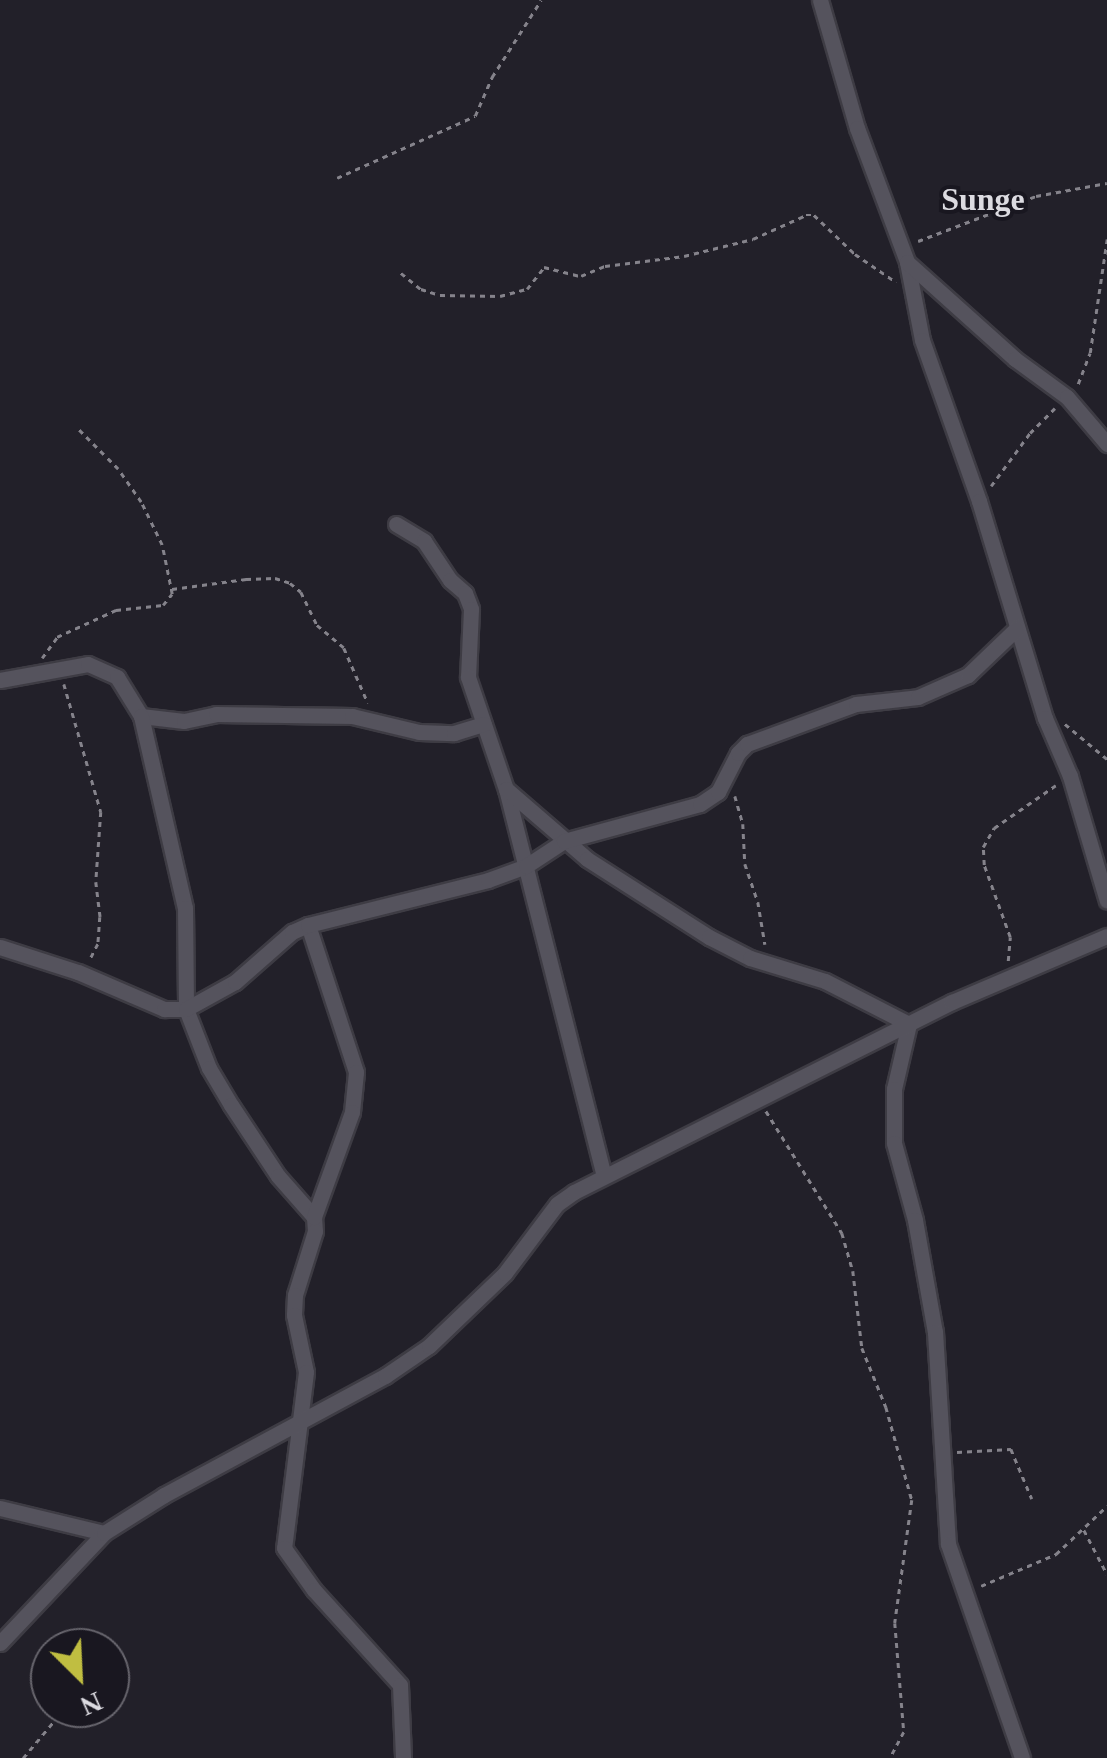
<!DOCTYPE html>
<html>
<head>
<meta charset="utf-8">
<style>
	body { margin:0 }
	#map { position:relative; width:1107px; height:1758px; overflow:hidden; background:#222029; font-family:"Times New Roman",serif }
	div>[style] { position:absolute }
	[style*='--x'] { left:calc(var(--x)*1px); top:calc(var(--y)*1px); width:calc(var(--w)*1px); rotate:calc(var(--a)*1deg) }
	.path>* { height:2.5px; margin-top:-1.25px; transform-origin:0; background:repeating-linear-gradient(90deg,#85838b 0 5px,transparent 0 10px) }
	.roads { filter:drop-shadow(2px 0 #3e3c44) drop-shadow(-2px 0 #3e3c44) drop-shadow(0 2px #3e3c44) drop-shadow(0 -2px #3e3c44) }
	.minor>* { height:15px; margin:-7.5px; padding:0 7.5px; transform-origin:7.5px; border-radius:7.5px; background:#55535d }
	span { translate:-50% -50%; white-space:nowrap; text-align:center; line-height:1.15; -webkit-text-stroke:8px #191720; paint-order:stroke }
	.quarter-label { font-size:32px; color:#dcdbe1; font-weight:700 }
	.north { position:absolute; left:30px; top:1628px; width:100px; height:100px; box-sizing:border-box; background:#191720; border:2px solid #67656d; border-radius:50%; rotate:156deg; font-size:28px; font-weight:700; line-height:40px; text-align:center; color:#dcdbe1 }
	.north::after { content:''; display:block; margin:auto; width:35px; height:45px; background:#c0be41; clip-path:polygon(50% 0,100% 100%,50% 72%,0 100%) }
</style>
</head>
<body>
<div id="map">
	<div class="path">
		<i style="--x:337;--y:178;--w:151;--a:-24.2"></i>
		<i style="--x:475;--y:116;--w:43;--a:-66.4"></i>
		<i style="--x:492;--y:77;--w:91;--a:-57.5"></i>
		<i style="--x:918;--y:241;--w:126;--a:-20.9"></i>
		<i style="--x:1036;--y:196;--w:72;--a:-10.4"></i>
		<i style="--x:401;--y:273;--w:26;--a:39"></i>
		<i style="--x:421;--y:289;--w:20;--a:18"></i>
		<i style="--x:440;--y:295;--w:60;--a:1"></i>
		<i style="--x:500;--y:296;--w:28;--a:-15"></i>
		<i style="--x:527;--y:289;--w:28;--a:-52"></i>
		<i style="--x:544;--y:267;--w:38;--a:14"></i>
		<i style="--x:581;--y:276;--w:26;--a:-23"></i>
		<i style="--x:605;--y:266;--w:80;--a:-7.2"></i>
		<i style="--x:684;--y:256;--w:71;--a:-13.8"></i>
		<i style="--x:753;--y:239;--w:58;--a:-24.4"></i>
		<i style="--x:806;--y:215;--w:8;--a:0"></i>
		<i style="--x:814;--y:215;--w:57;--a:43.6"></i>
		<i style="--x:855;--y:254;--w:50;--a:34.3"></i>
		<i style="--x:1078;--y:384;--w:33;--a:-69"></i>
		<i style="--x:1090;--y:353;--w:115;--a:-81.5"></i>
		<i style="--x:991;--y:486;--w:66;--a:-53.7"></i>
		<i style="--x:1030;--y:433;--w:35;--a:-45"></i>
		<i style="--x:172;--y:589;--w:75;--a:-7.7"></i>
		<i style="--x:246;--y:579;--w:29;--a:-2"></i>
		<i style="--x:275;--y:578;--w:16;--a:18"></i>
		<i style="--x:290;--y:583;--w:14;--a:39"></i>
		<i style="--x:301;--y:592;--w:37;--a:64"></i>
		<i style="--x:317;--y:625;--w:35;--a:40"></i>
		<i style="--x:344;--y:648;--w:60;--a:66.4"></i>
		<i style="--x:42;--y:658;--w:26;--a:-54"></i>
		<i style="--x:57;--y:637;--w:65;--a:-24.6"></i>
		<i style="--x:116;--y:610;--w:47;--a:-6.1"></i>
		<i style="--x:163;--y:605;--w:14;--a:-51"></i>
		<i style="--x:172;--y:594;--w:50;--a:-101.5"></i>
		<i style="--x:162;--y:545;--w:48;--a:-116"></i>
		<i style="--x:141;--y:502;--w:40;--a:-124.9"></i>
		<i style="--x:118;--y:469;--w:59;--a:-135"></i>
		<i style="--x:64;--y:684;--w:133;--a:73.9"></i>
		<i style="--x:101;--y:812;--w:70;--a:94.1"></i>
		<i style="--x:96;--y:882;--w:35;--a:83"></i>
		<i style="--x:100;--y:917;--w:27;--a:94"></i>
		<i style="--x:98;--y:944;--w:16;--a:117"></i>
		<i style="--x:1065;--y:724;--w:55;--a:39.8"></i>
		<i style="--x:735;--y:796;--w:29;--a:74"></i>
		<i style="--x:743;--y:824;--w:40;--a:87.1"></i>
		<i style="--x:745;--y:864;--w:40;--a:71.1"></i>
		<i style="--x:758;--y:902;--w:43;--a:80.5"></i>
		<i style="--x:1008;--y:961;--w:24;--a:-85"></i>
		<i style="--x:1010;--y:937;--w:77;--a:-109.9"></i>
		<i style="--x:984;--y:865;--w:18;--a:-93"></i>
		<i style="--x:983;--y:847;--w:22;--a:-60"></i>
		<i style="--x:994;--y:828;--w:75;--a:-34.7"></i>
		<i style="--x:766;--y:1111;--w:144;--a:58.1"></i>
		<i style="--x:842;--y:1233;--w:40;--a:74"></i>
		<i style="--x:853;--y:1271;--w:78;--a:83.3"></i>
		<i style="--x:862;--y:1348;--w:64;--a:67.9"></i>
		<i style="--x:886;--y:1407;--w:97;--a:74.4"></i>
		<i style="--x:912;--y:1500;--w:124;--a:97.9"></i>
		<i style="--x:895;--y:1623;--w:109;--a:85.3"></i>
		<i style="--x:904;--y:1732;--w:30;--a:118"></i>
		<i style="--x:957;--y:1452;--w:54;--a:-3.2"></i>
		<i style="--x:1011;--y:1449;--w:54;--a:67.2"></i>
		<i style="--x:1084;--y:1530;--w:50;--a:62.4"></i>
		<i style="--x:981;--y:1586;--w:82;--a:-23.1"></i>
		<i style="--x:1056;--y:1554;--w:70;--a:-43.3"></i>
		<i style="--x:23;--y:1758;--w:65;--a:-50"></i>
	</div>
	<div class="roads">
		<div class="minor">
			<i style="--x:820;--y:0;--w:133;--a:73.9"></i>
			<i style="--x:857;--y:128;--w:143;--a:69.5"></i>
			<i style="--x:907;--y:262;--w:79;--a:79.1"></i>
			<i style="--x:922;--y:340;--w:171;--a:70.5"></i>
			<i style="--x:979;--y:501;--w:227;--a:73.1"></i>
			<i style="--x:1045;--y:718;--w:63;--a:66.7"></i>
			<i style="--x:1070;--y:776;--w:130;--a:73.5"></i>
			<i style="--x:907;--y:262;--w:145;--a:41.9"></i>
			<i style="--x:1015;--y:359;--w:64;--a:36.2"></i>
			<i style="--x:1067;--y:397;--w:62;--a:49.6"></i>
			<i style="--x:396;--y:524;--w:33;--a:31"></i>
			<i style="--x:424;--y:541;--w:47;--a:56.3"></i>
			<i style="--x:450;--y:580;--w:20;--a:41"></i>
			<i style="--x:465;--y:593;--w:17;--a:69"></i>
			<i style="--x:471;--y:609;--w:68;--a:92.5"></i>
			<i style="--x:468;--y:677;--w:118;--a:71.3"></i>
			<i style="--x:506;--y:789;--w:399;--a:75.8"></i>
			<i style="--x:0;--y:680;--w:89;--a:-10.3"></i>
			<i style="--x:88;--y:664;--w:32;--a:24"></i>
			<i style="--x:117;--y:677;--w:46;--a:58.4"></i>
			<i style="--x:141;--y:716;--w:43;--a:6.6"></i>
			<i style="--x:184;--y:721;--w:33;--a:-12"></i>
			<i style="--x:216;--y:714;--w:136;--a:0.8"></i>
			<i style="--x:352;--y:716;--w:69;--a:13.4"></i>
			<i style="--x:419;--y:732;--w:35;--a:2"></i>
			<i style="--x:454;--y:733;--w:31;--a:-17"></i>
			<i style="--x:141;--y:716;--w:197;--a:77.1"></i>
			<i style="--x:185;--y:908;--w:101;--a:89.4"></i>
			<i style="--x:186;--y:1009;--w:63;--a:68.7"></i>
			<i style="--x:209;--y:1068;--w:43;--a:59.3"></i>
			<i style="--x:231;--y:1105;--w:85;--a:56.5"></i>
			<i style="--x:278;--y:1176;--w:55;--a:48.7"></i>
			<i style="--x:314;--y:1217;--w:14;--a:86"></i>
			<i style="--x:315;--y:1231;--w:67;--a:107.4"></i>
			<i style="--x:295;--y:1295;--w:20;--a:93"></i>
			<i style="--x:294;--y:1315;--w:58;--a:78.1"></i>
			<i style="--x:306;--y:1372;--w:177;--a:97.1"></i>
			<i style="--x:284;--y:1548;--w:52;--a:54.5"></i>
			<i style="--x:314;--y:1590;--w:128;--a:47.8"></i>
			<i style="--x:400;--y:1685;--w:73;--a:87.6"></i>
			<i style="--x:506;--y:789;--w:107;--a:40.8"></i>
			<i style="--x:587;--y:859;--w:145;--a:32.6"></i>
			<i style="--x:709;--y:937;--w:46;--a:27.1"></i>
			<i style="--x:750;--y:958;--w:78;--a:17"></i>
			<i style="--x:825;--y:981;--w:94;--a:27.1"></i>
			<i style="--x:909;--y:1024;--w:67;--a:103"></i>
			<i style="--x:894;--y:1089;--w:54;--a:90"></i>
			<i style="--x:894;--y:1143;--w:80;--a:74.7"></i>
			<i style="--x:915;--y:1220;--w:114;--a:79.9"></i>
			<i style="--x:935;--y:1332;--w:212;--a:86.5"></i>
			<i style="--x:948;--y:1544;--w:226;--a:70.9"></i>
			<i style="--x:308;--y:925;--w:155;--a:71.9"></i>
			<i style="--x:356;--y:1072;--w:40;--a:95.7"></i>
			<i style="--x:352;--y:1112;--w:112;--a:109.9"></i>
			<i style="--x:0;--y:947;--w:82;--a:17.8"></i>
			<i style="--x:78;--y:972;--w:94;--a:23.3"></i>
			<i style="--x:164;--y:1009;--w:22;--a:0"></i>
			<i style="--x:186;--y:1009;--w:56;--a:-28.9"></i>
			<i style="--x:235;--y:982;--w:76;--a:-41.3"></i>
			<i style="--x:292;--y:932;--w:17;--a:-24"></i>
			<i style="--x:308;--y:925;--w:186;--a:-14"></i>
			<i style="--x:488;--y:880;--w:40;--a:-20.2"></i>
			<i style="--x:526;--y:866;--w:45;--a:-33.3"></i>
			<i style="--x:564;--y:841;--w:141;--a:-15.2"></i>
			<i style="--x:700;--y:804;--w:22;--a:-34"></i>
			<i style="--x:718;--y:792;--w:44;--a:-62.9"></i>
			<i style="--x:738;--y:753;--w:13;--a:-45"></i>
			<i style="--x:747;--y:744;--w:116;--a:-20.2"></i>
			<i style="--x:856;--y:704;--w:62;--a:-6.4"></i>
			<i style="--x:918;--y:697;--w:55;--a:-23.7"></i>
			<i style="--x:968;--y:675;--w:68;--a:-43.8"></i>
			<i style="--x:0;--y:1508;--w:107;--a:13.5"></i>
			<i style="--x:0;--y:1643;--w:151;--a:-46.6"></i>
			<i style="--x:104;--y:1533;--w:71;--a:-32.3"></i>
			<i style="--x:164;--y:1495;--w:251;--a:-28.3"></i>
			<i style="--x:385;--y:1376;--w:53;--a:-34.3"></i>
			<i style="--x:429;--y:1346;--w:105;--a:-43.8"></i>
			<i style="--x:505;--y:1273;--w:86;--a:-53"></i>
			<i style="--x:557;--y:1204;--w:21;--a:-35"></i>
			<i style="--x:574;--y:1192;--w:423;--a:-26.7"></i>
			<i style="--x:952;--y:1002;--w:168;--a:-23.1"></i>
		</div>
	</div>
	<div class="quarter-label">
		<span style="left:983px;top:199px">Sunge</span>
	</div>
	<div class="north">N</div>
</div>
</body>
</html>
